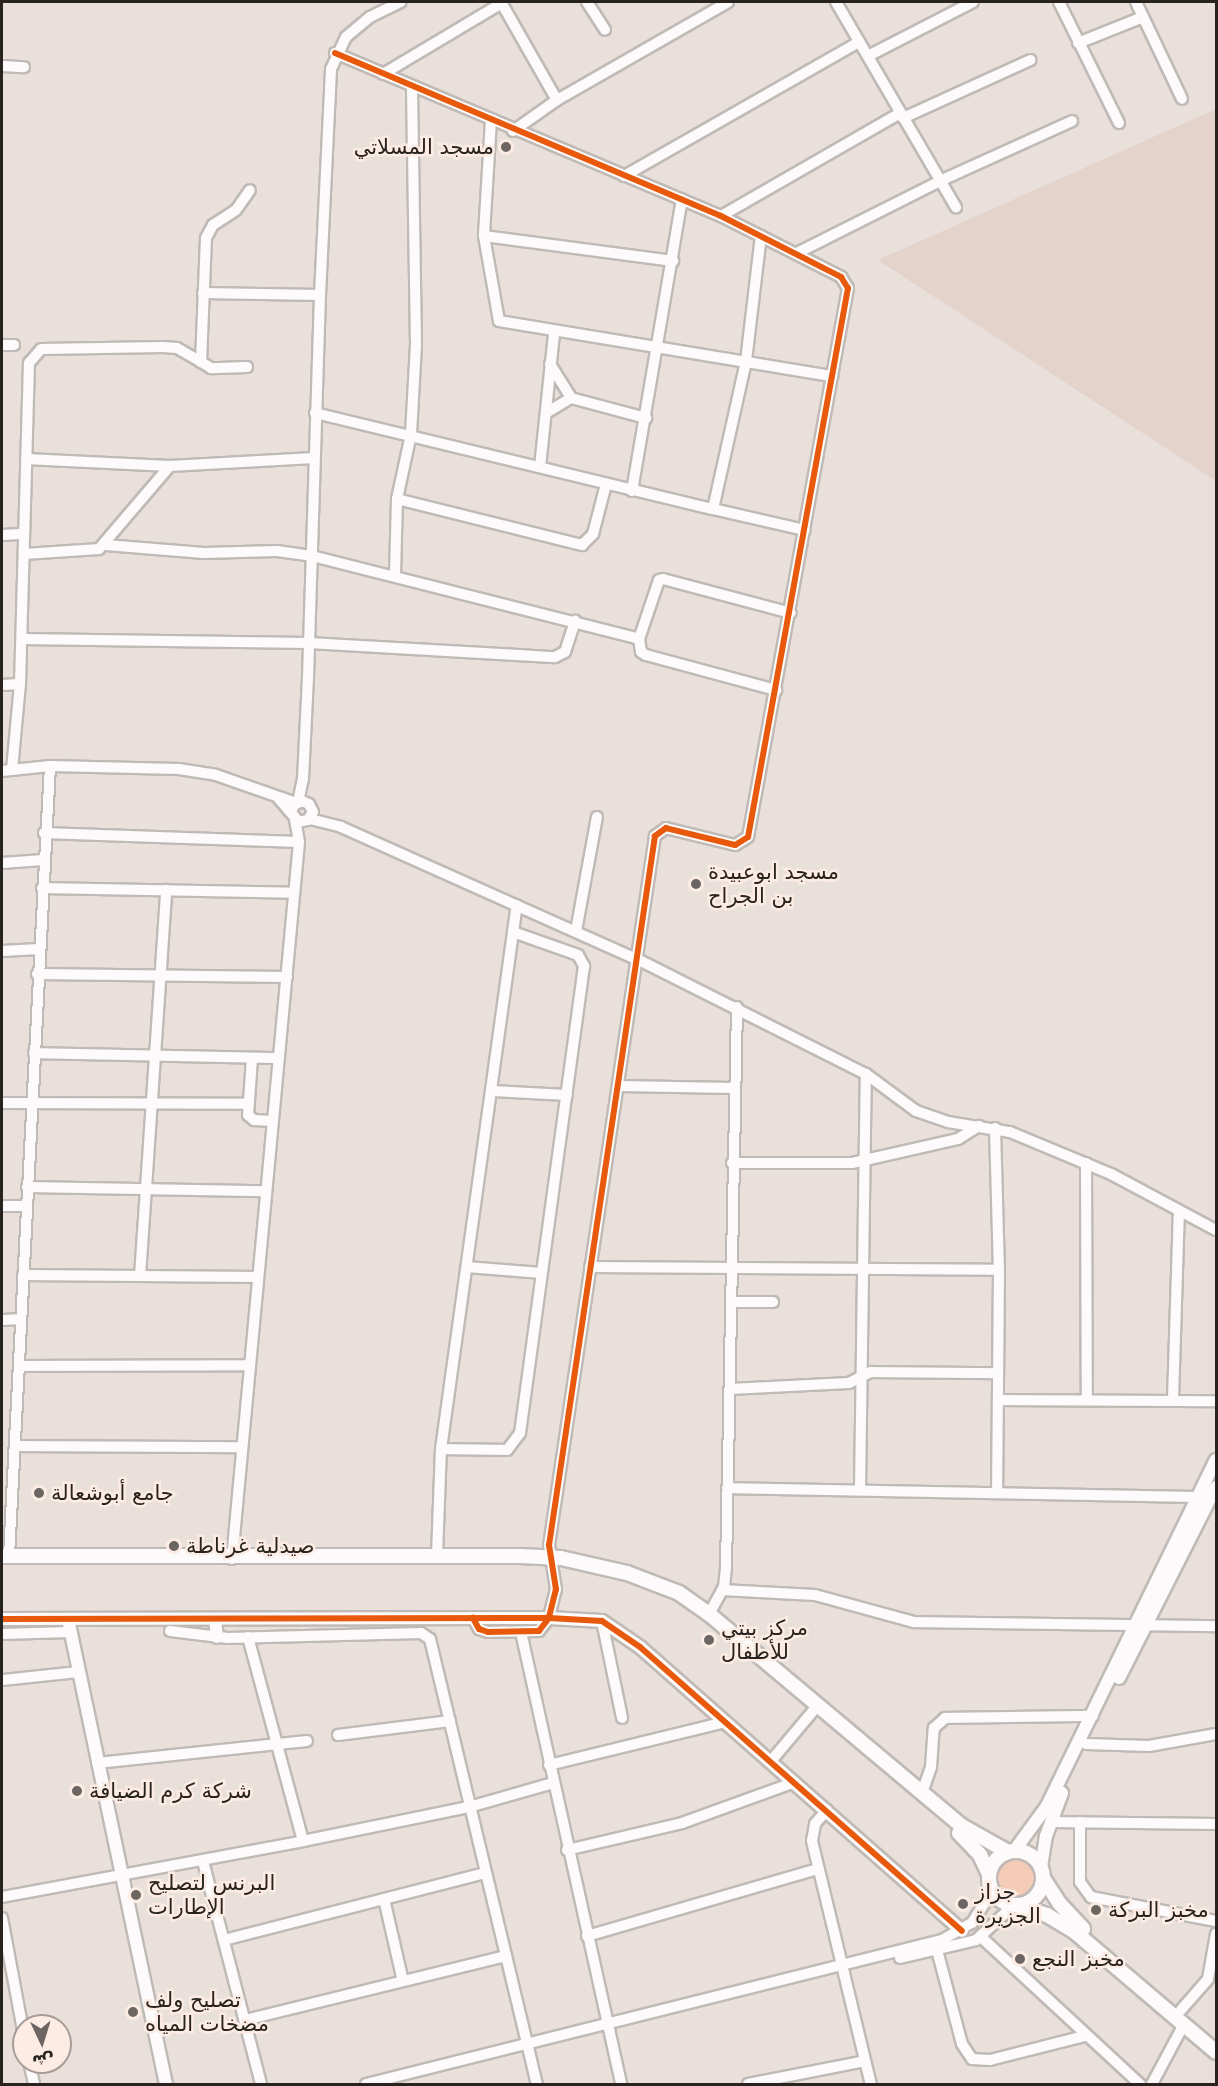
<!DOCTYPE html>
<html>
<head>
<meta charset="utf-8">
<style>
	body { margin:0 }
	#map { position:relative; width:1218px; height:2086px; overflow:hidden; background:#e9e0dc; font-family:"DejaVu Sans",Vazirmatn,sans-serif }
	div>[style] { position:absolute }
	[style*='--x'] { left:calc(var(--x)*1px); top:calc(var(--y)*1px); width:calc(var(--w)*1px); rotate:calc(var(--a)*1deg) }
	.built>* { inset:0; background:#e3d3cb }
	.green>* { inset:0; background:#f4cbb6 }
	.round { border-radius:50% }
	.roads { filter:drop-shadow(2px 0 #c0bab6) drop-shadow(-2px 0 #c0bab6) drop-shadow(0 2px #c0bab6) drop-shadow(0 -2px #c0bab6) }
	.minor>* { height:10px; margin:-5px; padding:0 5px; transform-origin:5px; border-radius:5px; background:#fcfafa }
	.tertiary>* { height:12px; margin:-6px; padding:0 6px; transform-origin:6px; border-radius:6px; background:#fcfafa }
	.secondary>* { height:14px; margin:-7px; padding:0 7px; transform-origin:7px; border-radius:7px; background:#fcfafa }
	.secondary>.ring { margin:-7px; padding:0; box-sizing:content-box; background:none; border:14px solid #fcfafa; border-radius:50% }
	.cycleway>* { height:6px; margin:-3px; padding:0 3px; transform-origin:3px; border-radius:3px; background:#e8590c }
	.dots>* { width:16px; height:16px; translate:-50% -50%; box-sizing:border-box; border:3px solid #fcece4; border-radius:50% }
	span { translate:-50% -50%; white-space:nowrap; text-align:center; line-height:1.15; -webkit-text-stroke:5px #fcece4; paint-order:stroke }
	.poi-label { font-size:21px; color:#292320 }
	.right { translate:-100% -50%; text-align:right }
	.left { translate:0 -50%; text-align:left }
	.frame { position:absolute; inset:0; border:3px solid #292320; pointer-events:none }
	.north { position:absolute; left:12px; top:2014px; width:60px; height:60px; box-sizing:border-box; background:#fcece4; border:2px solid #a89c96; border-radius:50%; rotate:176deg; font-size:16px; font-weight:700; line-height:24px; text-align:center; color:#292320 }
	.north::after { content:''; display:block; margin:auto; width:21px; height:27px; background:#6c6562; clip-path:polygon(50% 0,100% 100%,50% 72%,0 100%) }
</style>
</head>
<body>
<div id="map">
	<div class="built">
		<i style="clip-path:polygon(1216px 109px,1216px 481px,878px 260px)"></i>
	</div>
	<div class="green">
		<i class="round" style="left:995px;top:1858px;width:40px;height:40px"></i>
	</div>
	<div class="roads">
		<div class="minor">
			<i style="--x:501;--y:2;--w:113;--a:60.3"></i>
			<i style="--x:587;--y:2;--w:33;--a:57"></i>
			<i style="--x:836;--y:2;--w:238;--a:59.7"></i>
			<i style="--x:1059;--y:2;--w:135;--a:63.6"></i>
			<i style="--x:1136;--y:2;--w:107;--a:64.6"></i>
			<i style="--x:1078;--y:43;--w:70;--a:-21.8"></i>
			<i style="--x:335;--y:53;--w:419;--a:22.9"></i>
			<i style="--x:721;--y:216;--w:135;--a:26.9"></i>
			<i style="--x:841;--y:277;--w:13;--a:58"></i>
			<i style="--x:848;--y:288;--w:558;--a:100.32"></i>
			<i style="--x:748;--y:837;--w:15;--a:148"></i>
			<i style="--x:735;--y:845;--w:71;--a:-166.2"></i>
			<i style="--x:666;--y:828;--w:14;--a:144"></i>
			<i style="--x:655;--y:836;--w:717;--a:98.5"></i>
			<i style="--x:549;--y:1545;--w:45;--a:81"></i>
			<i style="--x:556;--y:1589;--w:30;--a:104"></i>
			<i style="--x:549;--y:1618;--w:16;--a:128"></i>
			<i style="--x:539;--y:1631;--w:51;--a:178.9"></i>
			<i style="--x:488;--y:1632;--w:9;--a:-162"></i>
			<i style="--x:479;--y:1629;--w:13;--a:-119"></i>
			<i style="--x:868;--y:56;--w:118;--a:-27.2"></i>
			<i style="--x:2;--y:66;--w:22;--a:3"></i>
			<i style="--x:383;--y:74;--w:139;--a:-30.8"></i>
			<i style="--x:903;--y:118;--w:140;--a:-24.5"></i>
			<i style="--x:491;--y:120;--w:116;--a:93.5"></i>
			<i style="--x:484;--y:236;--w:86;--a:80"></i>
			<i style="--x:499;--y:321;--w:338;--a:9.4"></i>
			<i style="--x:513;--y:131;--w:54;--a:-35.2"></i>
			<i style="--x:557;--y:100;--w:197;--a:-29.8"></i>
			<i style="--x:624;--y:176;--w:271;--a:-29.7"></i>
			<i style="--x:721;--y:216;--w:207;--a:-29.9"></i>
			<i style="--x:484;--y:236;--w:191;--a:7.5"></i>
			<i style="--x:797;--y:253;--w:160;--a:-26.7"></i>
			<i style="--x:940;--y:181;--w:145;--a:-24.4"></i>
			<i style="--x:203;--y:293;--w:117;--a:1"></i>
			<i style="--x:2;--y:345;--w:12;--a:0"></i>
			<i style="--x:550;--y:364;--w:40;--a:58"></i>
			<i style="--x:247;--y:367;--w:36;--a:178"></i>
			<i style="--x:211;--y:368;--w:12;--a:-149"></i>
			<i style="--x:201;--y:362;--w:124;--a:-87.7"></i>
			<i style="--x:206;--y:238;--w:15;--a:-62"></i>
			<i style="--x:213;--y:225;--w:27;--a:-33"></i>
			<i style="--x:236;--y:210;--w:24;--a:-55"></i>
			<i style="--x:315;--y:413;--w:409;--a:13.6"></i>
			<i style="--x:713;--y:509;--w:152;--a:-77.4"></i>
			<i style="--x:746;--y:361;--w:126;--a:-83.2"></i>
			<i style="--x:546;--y:413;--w:29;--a:-31"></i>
			<i style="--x:571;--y:398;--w:78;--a:14.9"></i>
			<i style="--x:26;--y:459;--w:144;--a:2.8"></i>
			<i style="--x:170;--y:466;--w:144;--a:-3.2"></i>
			<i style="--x:540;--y:467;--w:135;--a:-84"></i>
			<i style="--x:632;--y:491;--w:296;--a:-80.3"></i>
			<i style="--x:397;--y:499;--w:191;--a:14"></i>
			<i style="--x:582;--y:545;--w:16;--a:-45"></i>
			<i style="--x:593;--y:534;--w:52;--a:-75.4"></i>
			<i style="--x:713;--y:509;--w:94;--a:12.9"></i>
			<i style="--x:2;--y:535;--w:22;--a:-3"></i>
			<i style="--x:106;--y:545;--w:98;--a:4.7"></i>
			<i style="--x:204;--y:553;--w:73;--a:-1.6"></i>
			<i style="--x:277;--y:551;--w:35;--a:8"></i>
			<i style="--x:312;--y:556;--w:337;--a:14.2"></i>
			<i style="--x:639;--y:639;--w:62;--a:-71.3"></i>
			<i style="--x:659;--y:580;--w:4;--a:-14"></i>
			<i style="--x:663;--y:579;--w:132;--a:14.9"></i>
			<i style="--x:24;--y:554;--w:75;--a:-3.8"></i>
			<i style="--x:99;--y:549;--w:109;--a:-49.5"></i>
			<i style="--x:395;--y:575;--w:76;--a:-88.5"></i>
			<i style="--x:397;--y:499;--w:66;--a:-77.8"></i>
			<i style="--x:411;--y:434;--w:90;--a:-86.8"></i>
			<i style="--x:416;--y:344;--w:256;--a:-90.9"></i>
			<i style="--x:22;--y:639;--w:287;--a:0.8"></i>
			<i style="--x:309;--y:643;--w:246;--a:3.3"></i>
			<i style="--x:555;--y:657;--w:11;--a:-27"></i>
			<i style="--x:565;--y:652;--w:33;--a:-72"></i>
			<i style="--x:639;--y:639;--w:13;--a:81"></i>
			<i style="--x:641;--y:652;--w:6;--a:31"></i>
			<i style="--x:646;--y:655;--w:135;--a:15.1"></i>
			<i style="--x:2;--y:685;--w:18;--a:-3"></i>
			<i style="--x:12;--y:770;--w:86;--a:-84.7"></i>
			<i style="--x:20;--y:684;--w:321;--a:-88.4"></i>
			<i style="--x:29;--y:363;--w:18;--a:-49"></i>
			<i style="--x:41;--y:349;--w:122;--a:-0.9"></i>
			<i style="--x:163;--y:347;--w:14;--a:4"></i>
			<i style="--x:177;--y:348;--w:28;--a:30"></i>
			<i style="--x:2;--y:771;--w:48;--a:-5.9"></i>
			<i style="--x:50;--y:766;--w:129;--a:1.3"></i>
			<i style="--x:179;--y:769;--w:37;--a:9"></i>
			<i style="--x:216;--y:775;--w:85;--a:19.3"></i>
			<i style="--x:279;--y:799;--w:30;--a:49"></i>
			<i style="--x:299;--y:822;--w:9;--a:-13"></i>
			<i style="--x:308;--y:820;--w:9;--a:-58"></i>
			<i style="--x:313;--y:812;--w:9;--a:-117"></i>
			<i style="--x:309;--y:804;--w:8;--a:-157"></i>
			<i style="--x:302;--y:801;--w:9;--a:153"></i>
			<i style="--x:294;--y:805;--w:8;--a:113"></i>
			<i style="--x:298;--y:802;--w:24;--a:-78"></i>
			<i style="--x:303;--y:779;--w:102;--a:-87.2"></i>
			<i style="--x:308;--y:677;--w:382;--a:-88.2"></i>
			<i style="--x:320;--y:295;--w:226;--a:-87.2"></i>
			<i style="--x:331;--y:69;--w:35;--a:-65"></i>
			<i style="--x:346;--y:37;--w:31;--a:-40"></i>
			<i style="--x:370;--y:17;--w:34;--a:-26"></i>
			<i style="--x:310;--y:819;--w:32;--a:14"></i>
			<i style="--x:341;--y:827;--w:326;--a:24.1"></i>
			<i style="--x:639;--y:960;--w:254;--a:26.7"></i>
			<i style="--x:866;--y:1074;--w:62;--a:36.5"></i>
			<i style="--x:916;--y:1111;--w:34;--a:19"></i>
			<i style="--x:948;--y:1122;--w:63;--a:9.2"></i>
			<i style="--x:1010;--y:1132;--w:109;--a:22.6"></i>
			<i style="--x:1111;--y:1174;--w:119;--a:28.1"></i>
			<i style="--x:44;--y:833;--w:255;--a:2"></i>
			<i style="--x:2;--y:863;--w:41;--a:-4.2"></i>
			<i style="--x:42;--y:888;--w:252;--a:1.1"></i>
			<i style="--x:576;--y:931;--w:116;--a:-79.6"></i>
			<i style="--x:513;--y:932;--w:27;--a:-82"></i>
			<i style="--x:2;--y:951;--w:37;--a:-3"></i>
			<i style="--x:37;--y:974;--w:250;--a:0.7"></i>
			<i style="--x:34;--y:1053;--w:245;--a:1.2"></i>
			<i style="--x:252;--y:1058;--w:57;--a:94"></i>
			<i style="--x:248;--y:1115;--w:8;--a:40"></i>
			<i style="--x:254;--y:1120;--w:19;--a:3"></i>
			<i style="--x:619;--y:1086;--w:114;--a:1"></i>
			<i style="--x:492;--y:1091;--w:75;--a:3.1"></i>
			<i style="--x:2;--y:1103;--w:246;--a:0.2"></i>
			<i style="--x:995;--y:1128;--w:142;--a:88.4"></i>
			<i style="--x:999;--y:1270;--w:223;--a:90.5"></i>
			<i style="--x:732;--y:1163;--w:120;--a:0"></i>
			<i style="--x:852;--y:1163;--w:109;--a:-12.8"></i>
			<i style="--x:958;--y:1139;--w:25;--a:-32"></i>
			<i style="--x:1086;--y:1163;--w:236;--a:89.8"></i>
			<i style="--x:27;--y:1187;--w:238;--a:1"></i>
			<i style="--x:2;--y:1206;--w:24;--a:0"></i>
			<i style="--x:467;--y:1267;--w:74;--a:4.6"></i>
			<i style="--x:590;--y:1267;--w:409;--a:0.4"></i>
			<i style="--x:23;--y:1275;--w:235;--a:0.5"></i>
			<i style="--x:140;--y:1276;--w:387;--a:-86.1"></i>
			<i style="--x:731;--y:1302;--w:42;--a:0"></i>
			<i style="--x:2;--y:1320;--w:19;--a:-3"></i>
			<i style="--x:19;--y:1366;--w:231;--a:-0.2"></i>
			<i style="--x:730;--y:1389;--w:119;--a:-2.9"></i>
			<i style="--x:849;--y:1383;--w:25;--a:-27"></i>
			<i style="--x:871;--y:1372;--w:127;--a:0.5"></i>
			<i style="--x:1173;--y:1399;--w:188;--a:-88.2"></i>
			<i style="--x:998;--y:1400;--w:218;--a:0.3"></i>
			<i style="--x:15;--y:1446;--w:227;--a:0.3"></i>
			<i style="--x:727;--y:1488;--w:477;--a:1.1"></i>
			<i style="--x:860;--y:1489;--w:415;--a:-89.2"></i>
			<i style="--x:9;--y:1556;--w:791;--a:-87.03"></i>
			<i style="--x:437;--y:1556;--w:107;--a:-87.9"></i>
			<i style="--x:441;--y:1449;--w:522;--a:-82.07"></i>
			<i style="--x:513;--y:932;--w:69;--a:19.5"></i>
			<i style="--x:578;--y:955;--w:13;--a:61"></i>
			<i style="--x:584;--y:966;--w:471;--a:97.8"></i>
			<i style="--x:520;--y:1433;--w:21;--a:127"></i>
			<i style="--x:507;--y:1450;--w:66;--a:-179.1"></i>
			<i style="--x:232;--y:1559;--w:720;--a:-84.66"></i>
			<i style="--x:299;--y:842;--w:22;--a:-100"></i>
			<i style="--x:722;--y:1590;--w:93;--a:3.1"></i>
			<i style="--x:815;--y:1595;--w:103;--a:15.3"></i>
			<i style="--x:914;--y:1622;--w:302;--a:0.8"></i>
			<i style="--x:709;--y:1614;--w:31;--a:-61"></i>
			<i style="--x:724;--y:1587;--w:19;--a:-84"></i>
			<i style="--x:726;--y:1568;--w:561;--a:-88.88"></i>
			<i style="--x:602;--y:1621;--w:99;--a:78.3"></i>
			<i style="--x:170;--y:1631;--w:58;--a:6.9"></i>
			<i style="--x:228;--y:1638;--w:193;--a:-1.5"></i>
			<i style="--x:421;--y:1633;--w:11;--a:34"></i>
			<i style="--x:430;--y:1639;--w:458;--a:76.5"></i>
			<i style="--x:521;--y:1632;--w:463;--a:77.5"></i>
			<i style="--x:2;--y:1634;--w:68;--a:-1.7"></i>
			<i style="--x:248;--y:1637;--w:211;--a:74.9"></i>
			<i style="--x:2;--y:1680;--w:76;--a:-6"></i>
			<i style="--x:338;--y:1735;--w:113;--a:-7.1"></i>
			<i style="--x:1086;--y:1744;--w:63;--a:1.8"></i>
			<i style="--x:1149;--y:1746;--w:68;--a:-10.2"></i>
			<i style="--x:771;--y:1761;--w:65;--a:-50"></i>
			<i style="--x:97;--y:1763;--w:211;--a:-6"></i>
			<i style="--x:549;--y:1765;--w:181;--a:-13.7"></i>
			<i style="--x:922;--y:1793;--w:28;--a:-71"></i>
			<i style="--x:931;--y:1767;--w:39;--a:-86"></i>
			<i style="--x:934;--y:1728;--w:15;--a:-42"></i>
			<i style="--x:945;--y:1718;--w:148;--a:-0.8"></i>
			<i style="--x:827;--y:1810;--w:18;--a:131"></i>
			<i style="--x:815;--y:1824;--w:17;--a:100"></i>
			<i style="--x:812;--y:1841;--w:250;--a:76.4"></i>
			<i style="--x:1050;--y:1822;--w:166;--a:0.7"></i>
			<i style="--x:1080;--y:1822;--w:60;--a:90"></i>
			<i style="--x:1080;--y:1882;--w:19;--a:54"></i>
			<i style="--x:1091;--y:1897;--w:127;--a:10.9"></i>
			<i style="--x:567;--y:1850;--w:118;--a:-13.2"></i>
			<i style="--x:682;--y:1823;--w:120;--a:-19.9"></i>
			<i style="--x:203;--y:1861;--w:230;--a:75.4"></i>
			<i style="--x:2;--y:1897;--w:306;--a:-10.5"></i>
			<i style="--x:303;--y:1841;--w:169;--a:-11.6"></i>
			<i style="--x:469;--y:1807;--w:87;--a:-15.9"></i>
			<i style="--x:384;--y:1899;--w:84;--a:77"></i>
			<i style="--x:2;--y:1918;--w:119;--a:79.4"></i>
			<i style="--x:587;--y:1936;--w:241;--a:-16.2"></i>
			<i style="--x:981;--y:1937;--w:217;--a:42.8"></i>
			<i style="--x:224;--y:1940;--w:269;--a:-14.4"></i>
			<i style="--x:937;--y:1950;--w:97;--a:75.1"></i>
			<i style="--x:962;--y:2044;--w:18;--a:56"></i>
			<i style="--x:972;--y:2059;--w:18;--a:3"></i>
			<i style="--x:990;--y:2060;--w:98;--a:-14.2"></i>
			<i style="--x:900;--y:1958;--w:78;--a:-13.3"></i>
			<i style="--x:976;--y:1940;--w:52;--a:-42.6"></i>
			<i style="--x:1181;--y:2010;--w:41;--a:-48.9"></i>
			<i style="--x:1208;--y:1979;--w:46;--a:-79.9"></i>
			<i style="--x:245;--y:2020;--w:269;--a:-13.8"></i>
			<i style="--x:29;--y:2062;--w:23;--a:77"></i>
			<i style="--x:366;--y:2084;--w:594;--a:-14.04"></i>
			<i style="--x:942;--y:1940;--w:34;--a:-30"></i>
			<i style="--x:972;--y:1923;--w:38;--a:-58"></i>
			<i style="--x:748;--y:2084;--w:119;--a:-11.1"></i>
			<i style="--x:1152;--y:2084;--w:68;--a:-61.9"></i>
		</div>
		<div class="tertiary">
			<i style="--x:2;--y:1619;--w:547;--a:-0.1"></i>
			<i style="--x:549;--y:1618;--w:53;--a:3.2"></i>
			<i style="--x:602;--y:1621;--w:46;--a:34.4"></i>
			<i style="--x:640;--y:1647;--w:429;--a:41.4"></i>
			<i style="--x:68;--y:1619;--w:475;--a:78.1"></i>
			<i style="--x:215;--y:1619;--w:18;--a:84"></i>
			<i style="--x:1119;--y:1678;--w:214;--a:-63.1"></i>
			<i style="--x:1014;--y:1851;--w:56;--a:-53.7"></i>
			<i style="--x:1047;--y:1806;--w:385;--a:-64"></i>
			<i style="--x:1041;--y:1867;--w:31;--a:-81"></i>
			<i style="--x:1046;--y:1836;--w:46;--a:-69.6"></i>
		</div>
		<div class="secondary">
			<i style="--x:2;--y:1556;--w:518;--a:0"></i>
			<i style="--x:520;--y:1556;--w:41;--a:2.8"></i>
			<i style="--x:561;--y:1558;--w:68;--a:12.8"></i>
			<i style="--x:627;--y:1573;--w:56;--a:21"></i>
			<i style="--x:679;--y:1593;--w:37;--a:35"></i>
			<i style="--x:709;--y:1614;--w:330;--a:40"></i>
			<i style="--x:962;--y:1826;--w:53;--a:29.5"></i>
			<i style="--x:959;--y:1833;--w:30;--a:46"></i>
			<i style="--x:980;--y:1855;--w:21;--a:65"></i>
			<i class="ring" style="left:989px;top:1851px;width:40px;height:40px"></i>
			<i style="--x:1043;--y:1878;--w:31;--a:57"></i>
			<i style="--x:1060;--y:1904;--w:34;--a:47"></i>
			<i style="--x:1016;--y:1905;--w:33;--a:18"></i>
			<i style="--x:1047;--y:1915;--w:33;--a:31"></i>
			<i style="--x:1075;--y:1932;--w:185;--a:40.4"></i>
		</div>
	</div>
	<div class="cycleway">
		<i style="--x:335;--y:53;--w:419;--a:22.9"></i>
		<i style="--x:721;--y:216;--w:135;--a:26.9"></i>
		<i style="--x:841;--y:277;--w:13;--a:58"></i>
		<i style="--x:848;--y:288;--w:558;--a:100.32"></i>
		<i style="--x:748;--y:837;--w:15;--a:148"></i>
		<i style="--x:735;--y:845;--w:71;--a:-166.2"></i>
		<i style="--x:666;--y:828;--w:14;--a:144"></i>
		<i style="--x:655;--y:836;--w:717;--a:98.5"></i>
		<i style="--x:549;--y:1545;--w:45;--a:81"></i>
		<i style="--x:556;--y:1589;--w:30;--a:104"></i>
		<i style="--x:549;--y:1618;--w:16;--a:128"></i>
		<i style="--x:539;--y:1631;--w:51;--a:178.9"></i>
		<i style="--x:488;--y:1632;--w:9;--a:-162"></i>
		<i style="--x:479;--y:1629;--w:13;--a:-119"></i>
		<i style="--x:2;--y:1619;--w:547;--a:-0.1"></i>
		<i style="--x:549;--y:1618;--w:53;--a:3.2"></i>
		<i style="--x:602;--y:1621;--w:46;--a:34.4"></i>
		<i style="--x:640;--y:1647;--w:429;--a:41.4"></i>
	</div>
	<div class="dots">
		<i style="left:506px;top:147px;background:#6c6562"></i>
		<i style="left:696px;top:884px;background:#6c6562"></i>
		<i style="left:39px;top:1493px;background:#6c6562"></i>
		<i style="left:174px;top:1546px;background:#6c6562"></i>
		<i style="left:709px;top:1640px;background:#6c6562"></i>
		<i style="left:77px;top:1791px;background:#6c6562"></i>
		<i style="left:136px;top:1895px;background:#6c6562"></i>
		<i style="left:963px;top:1904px;background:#6c6562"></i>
		<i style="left:1096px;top:1910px;background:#6c6562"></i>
		<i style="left:1020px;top:1959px;background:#6c6562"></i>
		<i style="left:133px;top:2012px;background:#6c6562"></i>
	</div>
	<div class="poi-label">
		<span class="right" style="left:494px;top:147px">مسجد المسلاتي</span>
		<span class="left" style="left:708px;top:884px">مسجد ابوعبيدة<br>بن الجراح</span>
		<span class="left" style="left:51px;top:1493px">جامع أبوشعالة</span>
		<span class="left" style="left:186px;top:1546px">صيدلية غرناطة</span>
		<span class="left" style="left:721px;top:1640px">مركز بيتي<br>للأطفال</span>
		<span class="left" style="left:89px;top:1791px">شركة كرم الضيافة</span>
		<span class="left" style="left:148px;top:1895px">البرنس لتصليح<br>الإطارات</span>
		<span class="left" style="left:975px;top:1904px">جزاز<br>الجزيرة</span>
		<span class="left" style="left:1108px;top:1910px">مخبز البركة</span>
		<span class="left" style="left:1032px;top:1959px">مخبز النجع</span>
		<span class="left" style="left:145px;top:2012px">تصليح ولف<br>مضخات المياه</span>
	</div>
	<div class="frame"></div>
	<div class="north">ش</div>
</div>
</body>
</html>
